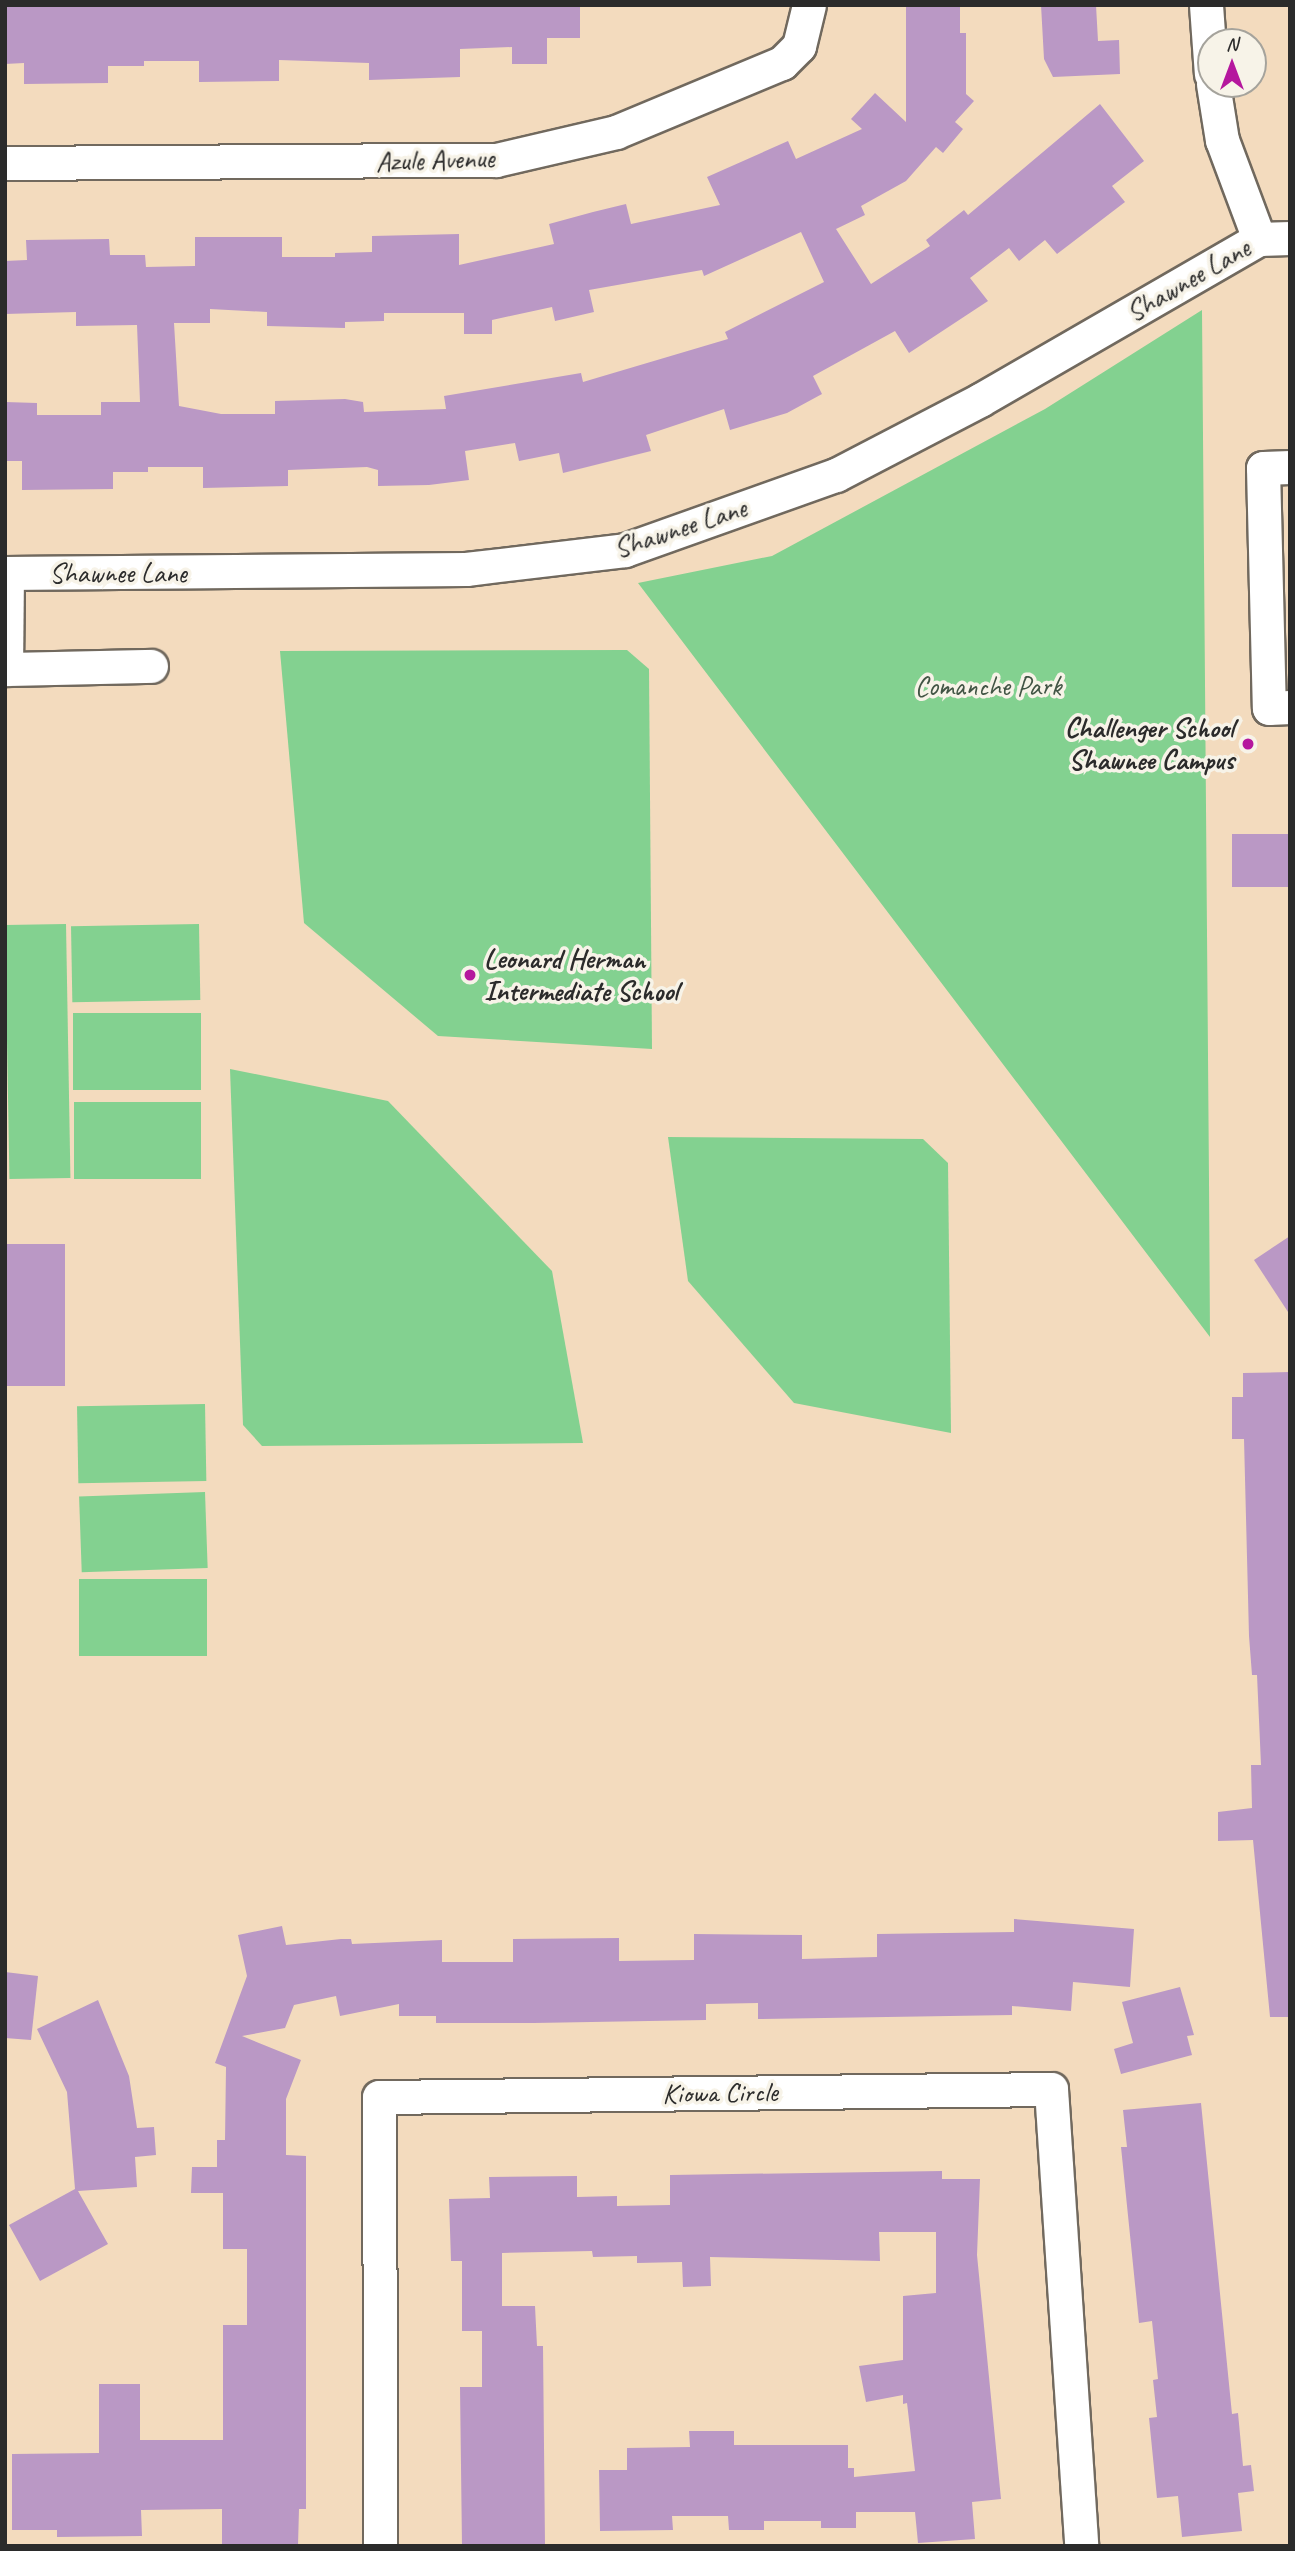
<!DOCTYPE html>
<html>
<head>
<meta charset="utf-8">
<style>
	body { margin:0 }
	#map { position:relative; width:1295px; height:2551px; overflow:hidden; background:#f3dbbe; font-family:Caveat,sans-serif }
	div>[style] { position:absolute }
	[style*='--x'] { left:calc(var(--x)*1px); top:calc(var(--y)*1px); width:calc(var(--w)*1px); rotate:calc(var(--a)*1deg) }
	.green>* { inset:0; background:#83d190; transform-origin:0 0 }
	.building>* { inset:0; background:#ba98c5; transform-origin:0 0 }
	.roads { filter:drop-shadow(2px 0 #71695e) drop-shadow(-2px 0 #71695e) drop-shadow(0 2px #71695e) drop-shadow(0 -2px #71695e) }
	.minor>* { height:33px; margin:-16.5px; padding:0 16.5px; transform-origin:16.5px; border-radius:16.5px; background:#fff }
	.dots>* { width:19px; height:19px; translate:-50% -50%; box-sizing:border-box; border:4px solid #f7f3e8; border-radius:50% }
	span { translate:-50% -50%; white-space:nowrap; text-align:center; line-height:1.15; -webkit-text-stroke:7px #f7f3e8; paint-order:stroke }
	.street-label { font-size:28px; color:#2b2b2b }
	.park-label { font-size:28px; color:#415444 }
	.poi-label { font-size:28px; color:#2b2b2b; font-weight:700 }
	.right { translate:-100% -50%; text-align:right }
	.left { translate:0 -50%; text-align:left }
	.frame { position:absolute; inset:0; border:7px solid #2b2b2b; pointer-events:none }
	.north { position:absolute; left:1197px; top:28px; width:70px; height:70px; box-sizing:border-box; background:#f7f3e8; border:2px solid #a5a39c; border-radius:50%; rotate:0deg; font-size:19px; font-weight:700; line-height:28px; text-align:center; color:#2b2b2b }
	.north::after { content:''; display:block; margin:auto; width:24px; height:32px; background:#b5179e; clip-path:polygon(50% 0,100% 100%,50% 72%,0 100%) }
</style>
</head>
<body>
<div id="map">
	<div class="green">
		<i style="clip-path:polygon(1202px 310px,1209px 1180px,1210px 1337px,638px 583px,772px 556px,1045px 409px)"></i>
		<i style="clip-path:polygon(627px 650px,649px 669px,652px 1049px,438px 1036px,304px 923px,280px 651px)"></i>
		<i style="left:66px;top:924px;width:254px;height:61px;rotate:89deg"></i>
		<i style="left:199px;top:924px;width:76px;height:128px;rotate:89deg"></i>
		<i style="left:73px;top:1013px;width:128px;height:77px"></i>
		<i style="clip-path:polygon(230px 1069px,388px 1101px,552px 1271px,583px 1443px,262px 1446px,243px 1425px)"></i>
		<i style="left:74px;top:1102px;width:127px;height:77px"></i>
		<i style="clip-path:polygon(668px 1137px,923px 1139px,948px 1163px,951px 1433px,794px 1403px,688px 1281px)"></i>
		<i style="left:205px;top:1404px;width:77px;height:128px;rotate:89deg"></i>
		<i style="left:205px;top:1492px;width:76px;height:126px;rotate:88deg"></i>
		<i style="left:207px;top:1579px;width:77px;height:128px;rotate:90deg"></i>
	</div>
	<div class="building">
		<i style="clip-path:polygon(5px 5px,580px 5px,580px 38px,547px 38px,547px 64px,512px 64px,512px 47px,460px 49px,460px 77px,369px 80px,369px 63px,279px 60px,279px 81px,199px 82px,199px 61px,144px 61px,144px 66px,108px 66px,108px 83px,24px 84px,24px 63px,5px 64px)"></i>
		<i style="clip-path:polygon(evenodd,906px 5px,960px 5px,960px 33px,966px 33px,966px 94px,974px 101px,955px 122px,963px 129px,943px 153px,936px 147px,906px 181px,861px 206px,865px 215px,836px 229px,871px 284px,930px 246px,926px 240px,964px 210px,968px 215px,1100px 104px,1144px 161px,1112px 186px,1125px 202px,1057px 254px,1045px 240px,1019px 261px,1009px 248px,970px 278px,988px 301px,909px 353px,895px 331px,813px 376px,822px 394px,787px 413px,730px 430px,724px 409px,646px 435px,651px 451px,563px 473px,559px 453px,519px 461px,515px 443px,465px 451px,469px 480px,429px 485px,378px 486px,378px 470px,367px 467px,288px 470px,288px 486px,203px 488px,203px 467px,148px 467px,148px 472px,113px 472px,113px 489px,22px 490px,22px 461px,5px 461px,5px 402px,37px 403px,37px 415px,101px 415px,101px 402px,140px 402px,137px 325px,76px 326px,76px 312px,5px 314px,5px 261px,27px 260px,26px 240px,109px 239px,110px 255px,145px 255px,146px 267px,195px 266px,195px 237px,282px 237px,282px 257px,335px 257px,335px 253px,372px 252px,372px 236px,459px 234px,459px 265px,554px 244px,549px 224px,593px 212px,626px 204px,631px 224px,720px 205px,707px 177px,788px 141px,796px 159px,862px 129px,851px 119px,875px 93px,906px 122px,906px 5px,801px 232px,824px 282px,725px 332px,728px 339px,583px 382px,581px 373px,444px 396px,446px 409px,364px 412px,363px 402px,345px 399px,275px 401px,275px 414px,221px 414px,179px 406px,174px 323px,210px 323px,210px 309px,267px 312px,267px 326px,345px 328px,345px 322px,384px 321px,384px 313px,464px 313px,464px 334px,492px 334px,492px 320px,552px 307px,555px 321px,594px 312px,589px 290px,702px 270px,704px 276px,801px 232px)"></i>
		<i style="clip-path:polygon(1041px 5px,1096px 5px,1098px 41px,1119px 40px,1120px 74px,1053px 77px,1044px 59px)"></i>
		<i style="left:1290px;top:834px;width:53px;height:58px;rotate:90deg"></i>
		<i style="clip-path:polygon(1290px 1236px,1290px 1315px,1254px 1260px)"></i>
		<i style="left:5px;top:1244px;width:60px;height:142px"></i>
		<i style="clip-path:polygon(1290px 1372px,1290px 2017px,1270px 2017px,1253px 1840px,1218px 1841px,1218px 1812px,1252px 1808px,1251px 1765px,1261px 1765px,1257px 1675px,1252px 1675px,1249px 1636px,1244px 1439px,1232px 1439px,1232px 1397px,1243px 1397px,1243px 1373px)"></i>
		<i style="clip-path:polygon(1014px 1919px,1134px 1929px,1130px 1987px,1073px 1982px,1071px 2011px,1012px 2006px,1012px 2015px,758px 2019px,758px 2003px,706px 2004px,706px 2020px,534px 2023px,436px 2023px,436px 2016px,399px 2016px,399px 2004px,340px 2016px,336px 1996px,294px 2005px,285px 2028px,242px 2036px,301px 2060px,286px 2099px,286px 2155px,306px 2156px,306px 2509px,299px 2509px,298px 2546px,222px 2546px,222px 2509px,141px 2510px,142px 2536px,57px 2537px,57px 2530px,12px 2530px,12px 2454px,99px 2453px,99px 2384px,140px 2384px,140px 2440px,223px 2440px,223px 2325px,247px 2325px,247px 2249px,223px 2249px,223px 2193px,191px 2193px,192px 2167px,217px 2167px,217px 2140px,225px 2140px,226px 2067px,215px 2063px,247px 1976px,238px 1935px,282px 1926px,286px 1945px,341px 1939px,351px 1939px,352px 1944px,442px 1940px,442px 1962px,513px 1962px,513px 1939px,619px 1938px,619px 1961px,694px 1960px,694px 1934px,802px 1935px,802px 1959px,877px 1957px,877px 1934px,1014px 1932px)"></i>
		<i style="clip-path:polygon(5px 1972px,38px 1976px,31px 2040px,5px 2038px)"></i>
		<i style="clip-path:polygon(1180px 1987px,1194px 2035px,1187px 2036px,1192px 2055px,1121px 2074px,1114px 2049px,1133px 2043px,1122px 2002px)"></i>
		<i style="clip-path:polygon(98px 2000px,129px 2076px,137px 2128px,154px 2127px,156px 2155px,135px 2157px,137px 2187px,78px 2191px,108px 2244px,40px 2281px,9px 2225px,75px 2189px,67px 2092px,37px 2029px)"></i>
		<i style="clip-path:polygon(1201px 2103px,1232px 2414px,1238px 2413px,1243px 2466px,1251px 2465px,1254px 2491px,1238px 2493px,1242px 2531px,1182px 2537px,1178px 2496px,1157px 2498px,1149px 2418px,1157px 2417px,1153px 2380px,1158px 2379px,1152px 2321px,1139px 2323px,1121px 2147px,1127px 2147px,1123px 2110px)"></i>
		<i style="clip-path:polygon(942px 2171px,942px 2179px,980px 2179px,977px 2255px,1001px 2499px,972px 2502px,975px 2539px,918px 2543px,915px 2512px,856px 2512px,856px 2528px,821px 2528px,821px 2521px,764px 2521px,764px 2530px,729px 2530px,728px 2516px,672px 2516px,673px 2530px,600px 2531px,599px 2470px,627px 2470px,627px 2448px,690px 2447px,689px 2431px,734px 2431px,734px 2445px,848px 2445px,848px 2468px,854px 2468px,854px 2477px,915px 2471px,907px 2403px,903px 2404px,903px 2395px,866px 2402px,859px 2366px,903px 2360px,903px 2296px,936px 2293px,936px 2232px,879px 2232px,880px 2261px,710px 2257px,711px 2286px,683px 2287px,682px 2262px,637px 2263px,637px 2256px,593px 2257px,592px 2251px,502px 2253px,502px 2306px,535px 2306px,537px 2346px,543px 2346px,545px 2545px,462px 2546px,460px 2387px,482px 2387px,482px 2331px,462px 2331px,462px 2261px,451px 2261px,449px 2199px,490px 2198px,489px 2177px,577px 2176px,577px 2197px,617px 2196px,617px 2206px,670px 2205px,670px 2175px)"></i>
	</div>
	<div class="roads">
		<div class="minor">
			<i style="--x:1206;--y:5;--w:69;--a:85.9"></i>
			<i style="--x:1213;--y:84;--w:57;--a:80.9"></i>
			<i style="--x:1222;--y:140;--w:106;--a:69.5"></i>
			<i style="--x:5;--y:163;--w:491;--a:-0.4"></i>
			<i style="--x:496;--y:160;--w:123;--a:-13.1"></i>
			<i style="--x:616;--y:132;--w:180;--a:-22.6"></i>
			<i style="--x:782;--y:63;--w:24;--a:-45"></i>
			<i style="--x:799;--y:46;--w:42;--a:-76.3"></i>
			<i style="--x:1290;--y:467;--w:27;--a:178"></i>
			<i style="--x:1263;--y:468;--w:240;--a:88.6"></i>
			<i style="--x:1269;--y:708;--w:21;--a:-3"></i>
			<i style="--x:5;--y:573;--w:461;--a:-0.5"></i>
			<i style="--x:466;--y:569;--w:160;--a:-6.8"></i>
			<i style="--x:625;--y:550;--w:224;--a:-19.6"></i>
			<i style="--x:836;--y:475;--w:162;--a:-27.5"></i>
			<i style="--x:980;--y:400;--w:322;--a:-30"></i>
			<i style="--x:1259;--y:239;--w:31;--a:-2"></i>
			<i style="--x:5;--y:669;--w:146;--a:-1.2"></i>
			<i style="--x:6;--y:669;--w:96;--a:-89.4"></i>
			<i style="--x:380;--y:2546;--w:449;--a:-90.1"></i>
			<i style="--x:379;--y:2097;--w:672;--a:-0.68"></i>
			<i style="--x:1051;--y:2089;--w:458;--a:86.2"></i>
		</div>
	</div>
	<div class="dots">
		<i style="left:1248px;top:744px;background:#b5179e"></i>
		<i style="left:470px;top:975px;background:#b5179e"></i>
	</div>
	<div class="street-label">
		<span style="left:435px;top:160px;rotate:-2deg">Azule Avenue</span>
		<span style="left:1188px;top:280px;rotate:-30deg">Shawnee Lane</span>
		<span style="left:680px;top:528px;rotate:-18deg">Shawnee Lane</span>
		<span style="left:118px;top:573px">Shawnee Lane</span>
		<span style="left:720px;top:2093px;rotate:-1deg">Kiowa Circle</span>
	</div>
	<div class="park-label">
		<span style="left:988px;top:686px">Comanche Park</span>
	</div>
	<div class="poi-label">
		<span class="right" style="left:1234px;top:744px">Challenger School<br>Shawnee Campus</span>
		<span class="left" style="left:484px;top:975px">Leonard Herman<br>Intermediate School</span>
	</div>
	<div class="frame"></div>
	<div class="north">N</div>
</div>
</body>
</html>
